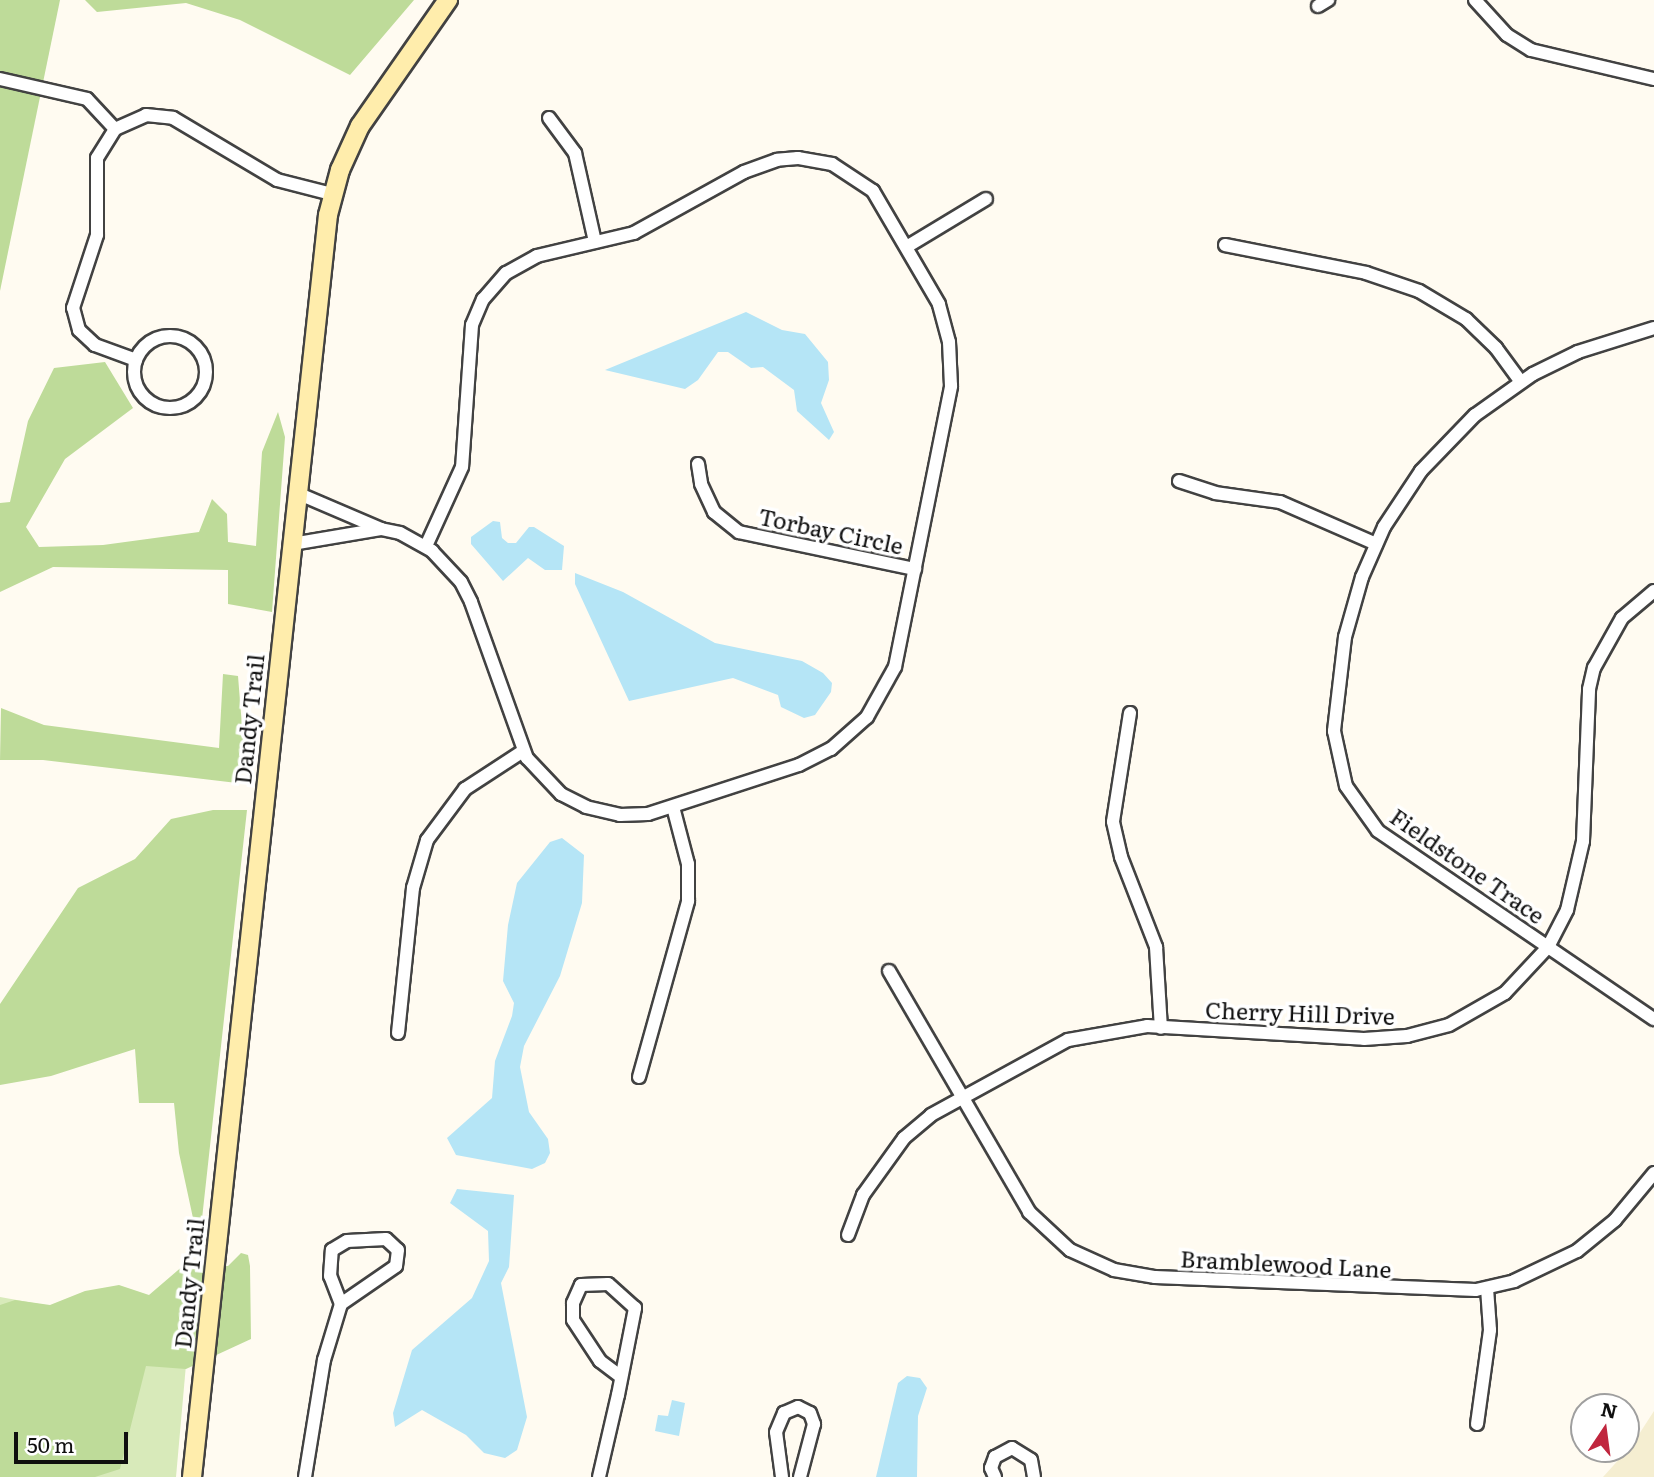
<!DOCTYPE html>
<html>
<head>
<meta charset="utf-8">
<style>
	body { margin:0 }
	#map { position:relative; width:1654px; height:1477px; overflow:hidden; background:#fffbf1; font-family:Literata,serif }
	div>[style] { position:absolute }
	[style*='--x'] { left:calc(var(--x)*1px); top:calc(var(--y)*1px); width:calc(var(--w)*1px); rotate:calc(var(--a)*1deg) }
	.farmland>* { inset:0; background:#f5eed1 }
	.green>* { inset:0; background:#d8eaba }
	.forest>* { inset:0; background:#bedb99 }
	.water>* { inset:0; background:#b5e5f6 }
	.roads { filter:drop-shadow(2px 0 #424242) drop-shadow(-2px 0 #424242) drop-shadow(0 2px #424242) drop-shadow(0 -2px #424242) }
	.street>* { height:12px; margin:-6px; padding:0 6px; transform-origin:6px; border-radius:6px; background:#fff }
	.street>.ring { margin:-6px; padding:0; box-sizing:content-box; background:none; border:12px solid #fff; border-radius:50% }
	.secondary>* { height:18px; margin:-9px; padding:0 9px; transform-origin:9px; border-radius:9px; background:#ffedac }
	span { translate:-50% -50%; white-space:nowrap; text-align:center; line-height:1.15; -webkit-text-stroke:7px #fff; paint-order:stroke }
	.street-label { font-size:23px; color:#0f0f0f }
	.north { position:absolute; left:1570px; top:1393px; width:70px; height:70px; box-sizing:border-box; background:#fff; border:2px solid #9f9f9f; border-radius:50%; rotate:13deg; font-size:19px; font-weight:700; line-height:28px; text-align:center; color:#0f0f0f }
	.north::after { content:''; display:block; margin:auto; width:24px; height:32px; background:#c0263e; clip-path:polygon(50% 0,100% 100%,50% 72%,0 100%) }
	.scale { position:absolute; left:14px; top:1432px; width:114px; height:32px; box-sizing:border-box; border:4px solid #0f0f0f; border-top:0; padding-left:9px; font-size:21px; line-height:24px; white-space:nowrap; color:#0f0f0f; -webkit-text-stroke:5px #fff; paint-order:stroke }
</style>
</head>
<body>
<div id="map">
	<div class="farmland">
		<i style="clip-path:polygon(1654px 1411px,1654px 1477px,1603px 1477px,1632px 1445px)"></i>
	</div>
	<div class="green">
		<i style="clip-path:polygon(0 1297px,189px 1331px,176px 1477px,0 1477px)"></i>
	</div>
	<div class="forest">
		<i style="clip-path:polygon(0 0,60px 0,0 291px)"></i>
		<i style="clip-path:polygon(85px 0,414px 0,350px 75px,240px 20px,186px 3px,97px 12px)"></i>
		<i style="clip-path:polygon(105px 362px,133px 408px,65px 459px,26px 527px,39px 547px,103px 545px,199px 532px,212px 499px,227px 514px,228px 542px,256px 546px,262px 452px,278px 412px,285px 437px,272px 612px,228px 604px,228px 570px,53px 567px,0 592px,0 503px,10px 502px,28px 421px,54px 368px)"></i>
		<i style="clip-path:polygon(223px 674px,238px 676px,244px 751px,237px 783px,43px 760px,0 760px,1px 708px,44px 725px,219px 748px)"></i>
		<i style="clip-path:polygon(213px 810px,247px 810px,199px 1246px,179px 1153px,174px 1103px,139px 1103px,135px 1049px,51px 1076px,0 1085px,0 1004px,78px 888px,135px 859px,171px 819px)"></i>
		<i style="clip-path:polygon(241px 1253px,248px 1255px,250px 1266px,251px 1339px,186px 1369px,146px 1366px,120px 1469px,95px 1477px,0 1477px,0 1305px,15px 1300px,50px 1305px,85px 1291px,119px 1285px,149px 1295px,184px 1265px,228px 1266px)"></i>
	</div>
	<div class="water">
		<i style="clip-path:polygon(746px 312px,782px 330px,805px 334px,828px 362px,829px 380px,821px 403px,834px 432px,829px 440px,797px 411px,794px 390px,763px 367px,751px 368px,728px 352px,718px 352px,698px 380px,685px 389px,605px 370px)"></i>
		<i style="clip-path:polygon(493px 521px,500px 522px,502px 538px,508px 543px,516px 543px,529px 527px,534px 527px,564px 546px,562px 570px,545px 570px,528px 558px,503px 581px,471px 544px,471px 537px)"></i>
		<i style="clip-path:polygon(575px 573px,623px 592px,715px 643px,802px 661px,823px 673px,832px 683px,831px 692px,815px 715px,804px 718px,781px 707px,778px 695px,733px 678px,629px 701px,575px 584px)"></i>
		<i style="clip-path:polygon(562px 838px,584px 855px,582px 903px,560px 976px,524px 1046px,520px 1067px,529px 1112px,548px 1139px,550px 1153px,545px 1163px,532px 1169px,456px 1155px,447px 1138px,492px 1098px,495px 1061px,512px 1016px,514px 1003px,503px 981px,508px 925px,517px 883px,550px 842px)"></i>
		<i style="clip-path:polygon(457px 1189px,514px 1195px,509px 1267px,501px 1283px,527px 1417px,517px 1450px,505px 1458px,484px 1453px,466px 1435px,422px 1410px,395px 1427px,393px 1413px,412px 1350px,472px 1298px,489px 1261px,488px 1231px,450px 1203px)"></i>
		<i style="clip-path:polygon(907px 1376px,920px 1378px,927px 1388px,918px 1416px,917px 1477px,876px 1477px,898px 1383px)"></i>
		<i style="clip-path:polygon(672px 1400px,685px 1403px,679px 1436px,655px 1431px,658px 1415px,668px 1416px)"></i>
	</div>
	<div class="roads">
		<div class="street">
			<i style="--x:1475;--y:0;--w:47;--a:47.6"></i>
			<i style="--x:1507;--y:35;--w:28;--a:32"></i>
			<i style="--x:1531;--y:50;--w:126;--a:13.3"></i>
			<i style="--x:1318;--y:6;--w:12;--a:-31"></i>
			<i style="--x:0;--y:79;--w:89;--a:12.9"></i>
			<i style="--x:87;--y:99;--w:41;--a:47"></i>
			<i style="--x:549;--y:118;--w:44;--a:53.4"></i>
			<i style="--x:575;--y:153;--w:91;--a:77.3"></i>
			<i style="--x:1225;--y:245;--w:144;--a:11.2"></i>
			<i style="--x:1366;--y:273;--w:56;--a:18.8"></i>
			<i style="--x:1419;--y:291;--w:55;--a:30.8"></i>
			<i style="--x:1466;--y:319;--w:42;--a:44"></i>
			<i style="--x:1496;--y:348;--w:42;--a:53.7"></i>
			<i style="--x:908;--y:246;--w:91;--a:-31.1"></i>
			<i style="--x:1654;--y:328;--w:80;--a:162.5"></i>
			<i style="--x:1578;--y:352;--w:50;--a:153.9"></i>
			<i style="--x:1533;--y:374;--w:71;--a:144.7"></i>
			<i style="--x:1475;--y:415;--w:78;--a:134"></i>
			<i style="--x:1421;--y:471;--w:67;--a:123.5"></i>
			<i style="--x:1384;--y:527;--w:55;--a:113.7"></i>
			<i style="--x:1362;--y:577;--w:62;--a:105.8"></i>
			<i style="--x:1345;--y:637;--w:95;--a:96.7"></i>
			<i style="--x:1334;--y:731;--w:56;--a:77.7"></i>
			<i style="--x:1346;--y:786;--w:55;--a:54.6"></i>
			<i style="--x:1378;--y:831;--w:334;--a:34.3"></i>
			<i class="ring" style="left:134px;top:336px;width:60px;height:60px"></i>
			<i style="--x:136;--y:360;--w:44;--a:-159.9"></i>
			<i style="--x:95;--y:345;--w:22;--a:-137"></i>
			<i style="--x:79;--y:330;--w:23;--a:-105"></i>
			<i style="--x:73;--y:308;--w:77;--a:-71.8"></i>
			<i style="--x:97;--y:235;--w:77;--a:-90"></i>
			<i style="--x:97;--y:158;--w:34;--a:-58"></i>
			<i style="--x:115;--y:129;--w:34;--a:-24"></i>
			<i style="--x:146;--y:115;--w:27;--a:6"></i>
			<i style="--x:173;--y:118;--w:121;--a:30.8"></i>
			<i style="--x:277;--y:180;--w:57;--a:14.3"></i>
			<i style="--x:698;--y:464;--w:20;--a:81"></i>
			<i style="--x:701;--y:484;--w:31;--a:65"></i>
			<i style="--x:714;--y:512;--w:32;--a:39"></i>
			<i style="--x:739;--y:532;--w:180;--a:11.9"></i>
			<i style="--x:1179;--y:481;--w:38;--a:18"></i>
			<i style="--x:1215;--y:493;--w:66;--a:7.9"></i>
			<i style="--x:1280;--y:502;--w:105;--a:23.6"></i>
			<i style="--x:297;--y:493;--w:91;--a:23.2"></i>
			<i style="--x:292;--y:544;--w:90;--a:-9.6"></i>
			<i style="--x:381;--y:529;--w:19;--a:12"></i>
			<i style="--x:400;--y:533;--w:37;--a:29"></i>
			<i style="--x:432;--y:551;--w:42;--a:46.9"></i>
			<i style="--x:461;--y:582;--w:22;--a:63"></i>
			<i style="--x:471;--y:602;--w:166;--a:70.3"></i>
			<i style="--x:527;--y:758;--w:50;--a:46.6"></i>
			<i style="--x:561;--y:794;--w:28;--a:27"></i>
			<i style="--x:586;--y:807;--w:35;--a:13"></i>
			<i style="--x:620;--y:815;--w:28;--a:-2"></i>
			<i style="--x:648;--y:814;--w:159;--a:-18"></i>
			<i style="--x:799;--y:765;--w:36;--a:-27"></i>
			<i style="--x:831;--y:749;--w:48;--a:-41.6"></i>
			<i style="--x:867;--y:717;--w:57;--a:-60.8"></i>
			<i style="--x:895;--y:667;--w:287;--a:-78.7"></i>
			<i style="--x:951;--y:386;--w:44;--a:-92.6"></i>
			<i style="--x:949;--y:342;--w:39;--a:-105"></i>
			<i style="--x:939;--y:304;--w:131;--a:-120.3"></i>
			<i style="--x:873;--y:191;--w:49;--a:-146.6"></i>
			<i style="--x:832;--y:164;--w:35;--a:-170"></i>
			<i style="--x:798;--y:158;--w:21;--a:175"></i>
			<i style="--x:777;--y:160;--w:35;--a:160"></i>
			<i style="--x:744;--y:172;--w:126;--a:151"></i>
			<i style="--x:634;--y:233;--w:100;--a:166.7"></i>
			<i style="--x:537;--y:256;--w:35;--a:151"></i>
			<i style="--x:506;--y:273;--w:35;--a:131"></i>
			<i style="--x:483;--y:299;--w:28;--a:113"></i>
			<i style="--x:472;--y:325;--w:142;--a:94"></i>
			<i style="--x:462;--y:467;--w:87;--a:114.5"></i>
			<i style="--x:1130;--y:713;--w:110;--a:98.9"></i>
			<i style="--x:1113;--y:822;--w:36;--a:77"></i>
			<i style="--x:1121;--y:857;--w:97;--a:68.7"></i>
			<i style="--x:1156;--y:947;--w:81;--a:86.5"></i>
			<i style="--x:889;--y:971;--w:279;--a:59.8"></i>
			<i style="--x:1029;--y:1212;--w:56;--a:42.8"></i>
			<i style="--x:1070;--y:1250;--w:48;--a:24.4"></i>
			<i style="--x:1114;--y:1270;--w:42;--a:9.7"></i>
			<i style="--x:1155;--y:1277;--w:321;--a:2.3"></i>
			<i style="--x:1476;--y:1290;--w:39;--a:-13"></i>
			<i style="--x:1514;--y:1281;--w:70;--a:-25.5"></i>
			<i style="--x:1577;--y:1251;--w:49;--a:-39.2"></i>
			<i style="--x:1615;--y:1220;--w:61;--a:-50.3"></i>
			<i style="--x:398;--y:1033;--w:146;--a:-84.1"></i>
			<i style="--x:413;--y:888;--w:50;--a:-73.7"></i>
			<i style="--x:427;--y:840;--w:64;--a:-53.3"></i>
			<i style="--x:465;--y:789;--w:69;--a:-33.2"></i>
			<i style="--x:639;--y:1077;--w:183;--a:-74.4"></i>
			<i style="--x:688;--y:901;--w:37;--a:-90"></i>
			<i style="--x:688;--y:864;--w:59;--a:-104.7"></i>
			<i style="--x:848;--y:1235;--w:43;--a:-69.4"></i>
			<i style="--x:863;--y:1195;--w:70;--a:-54.3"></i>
			<i style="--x:904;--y:1138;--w:35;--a:-40"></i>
			<i style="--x:931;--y:1115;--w:156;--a:-28.7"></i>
			<i style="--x:1068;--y:1040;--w:80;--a:-10"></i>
			<i style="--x:1147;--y:1026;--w:217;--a:3.4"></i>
			<i style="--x:1364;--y:1039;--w:43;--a:-4"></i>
			<i style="--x:1407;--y:1036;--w:43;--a:-14.7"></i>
			<i style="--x:1449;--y:1025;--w:64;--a:-29.7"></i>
			<i style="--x:1505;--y:993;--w:63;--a:-46.9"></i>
			<i style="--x:1548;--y:947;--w:42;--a:-62.8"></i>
			<i style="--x:1567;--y:910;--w:71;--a:-76.9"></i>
			<i style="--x:1583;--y:841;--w:152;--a:-87.7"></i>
			<i style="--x:1589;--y:689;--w:22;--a:-77"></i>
			<i style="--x:1594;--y:668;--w:57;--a:-60.8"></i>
			<i style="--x:1622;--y:618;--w:42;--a:-40.2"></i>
			<i style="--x:386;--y:1239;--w:16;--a:43"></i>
			<i style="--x:398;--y:1250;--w:16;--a:97"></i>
			<i style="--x:396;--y:1266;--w:67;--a:145.4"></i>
			<i style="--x:341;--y:1304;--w:30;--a:-111"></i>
			<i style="--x:330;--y:1276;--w:26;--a:-86"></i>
			<i style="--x:332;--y:1250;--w:17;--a:-31"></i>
			<i style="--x:347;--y:1241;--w:39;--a:-3"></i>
			<i style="--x:1477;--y:1424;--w:95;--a:-82.1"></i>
			<i style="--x:1490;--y:1330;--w:42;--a:-94.1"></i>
			<i style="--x:305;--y:1477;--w:119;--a:-80.8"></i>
			<i style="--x:324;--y:1360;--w:59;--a:-73.1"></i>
			<i style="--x:599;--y:1477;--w:84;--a:-77"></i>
			<i style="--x:618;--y:1395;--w:89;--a:-78.9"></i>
			<i style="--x:635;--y:1308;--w:36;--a:-138"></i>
			<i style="--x:608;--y:1284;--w:27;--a:178"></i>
			<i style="--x:581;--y:1285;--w:20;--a:114"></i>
			<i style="--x:573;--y:1303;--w:17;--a:90"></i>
			<i style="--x:573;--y:1320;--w:49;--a:56.6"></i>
			<i style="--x:600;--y:1361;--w:26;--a:37"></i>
			<i style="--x:782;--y:1477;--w:45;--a:-97.6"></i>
			<i style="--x:776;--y:1432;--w:21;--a:-67"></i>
			<i style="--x:784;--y:1413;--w:15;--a:-23"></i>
			<i style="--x:798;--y:1407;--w:13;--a:27"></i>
			<i style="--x:810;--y:1413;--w:12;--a:70"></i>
			<i style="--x:814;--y:1424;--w:55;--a:104.8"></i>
			<i style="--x:995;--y:1477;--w:10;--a:-114"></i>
			<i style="--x:991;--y:1468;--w:12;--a:-70"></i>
			<i style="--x:995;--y:1457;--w:19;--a:-28"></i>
			<i style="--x:1012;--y:1448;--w:22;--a:32"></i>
			<i style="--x:1031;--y:1460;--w:17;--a:80"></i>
		</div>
		<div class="secondary">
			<i style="--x:192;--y:1477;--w:1269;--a:-83.85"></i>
			<i style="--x:328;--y:215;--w:47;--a:-75.1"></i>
			<i style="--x:340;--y:170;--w:48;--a:-65.6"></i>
			<i style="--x:360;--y:126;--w:154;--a:-55.1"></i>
		</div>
	</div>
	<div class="street-label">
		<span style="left:831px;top:530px;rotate:12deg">Torbay Circle</span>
		<span style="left:248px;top:719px;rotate:-84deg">Dandy Trail</span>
		<span style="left:1468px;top:865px;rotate:35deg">Fieldstone Trace</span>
		<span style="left:1300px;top:1012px;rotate:2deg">Cherry Hill Drive</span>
		<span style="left:1286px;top:1263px;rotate:3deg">Bramblewood Lane</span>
		<span style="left:188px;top:1283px;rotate:-84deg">Dandy Trail</span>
	</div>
	<div class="north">N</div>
	<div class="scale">50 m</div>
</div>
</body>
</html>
